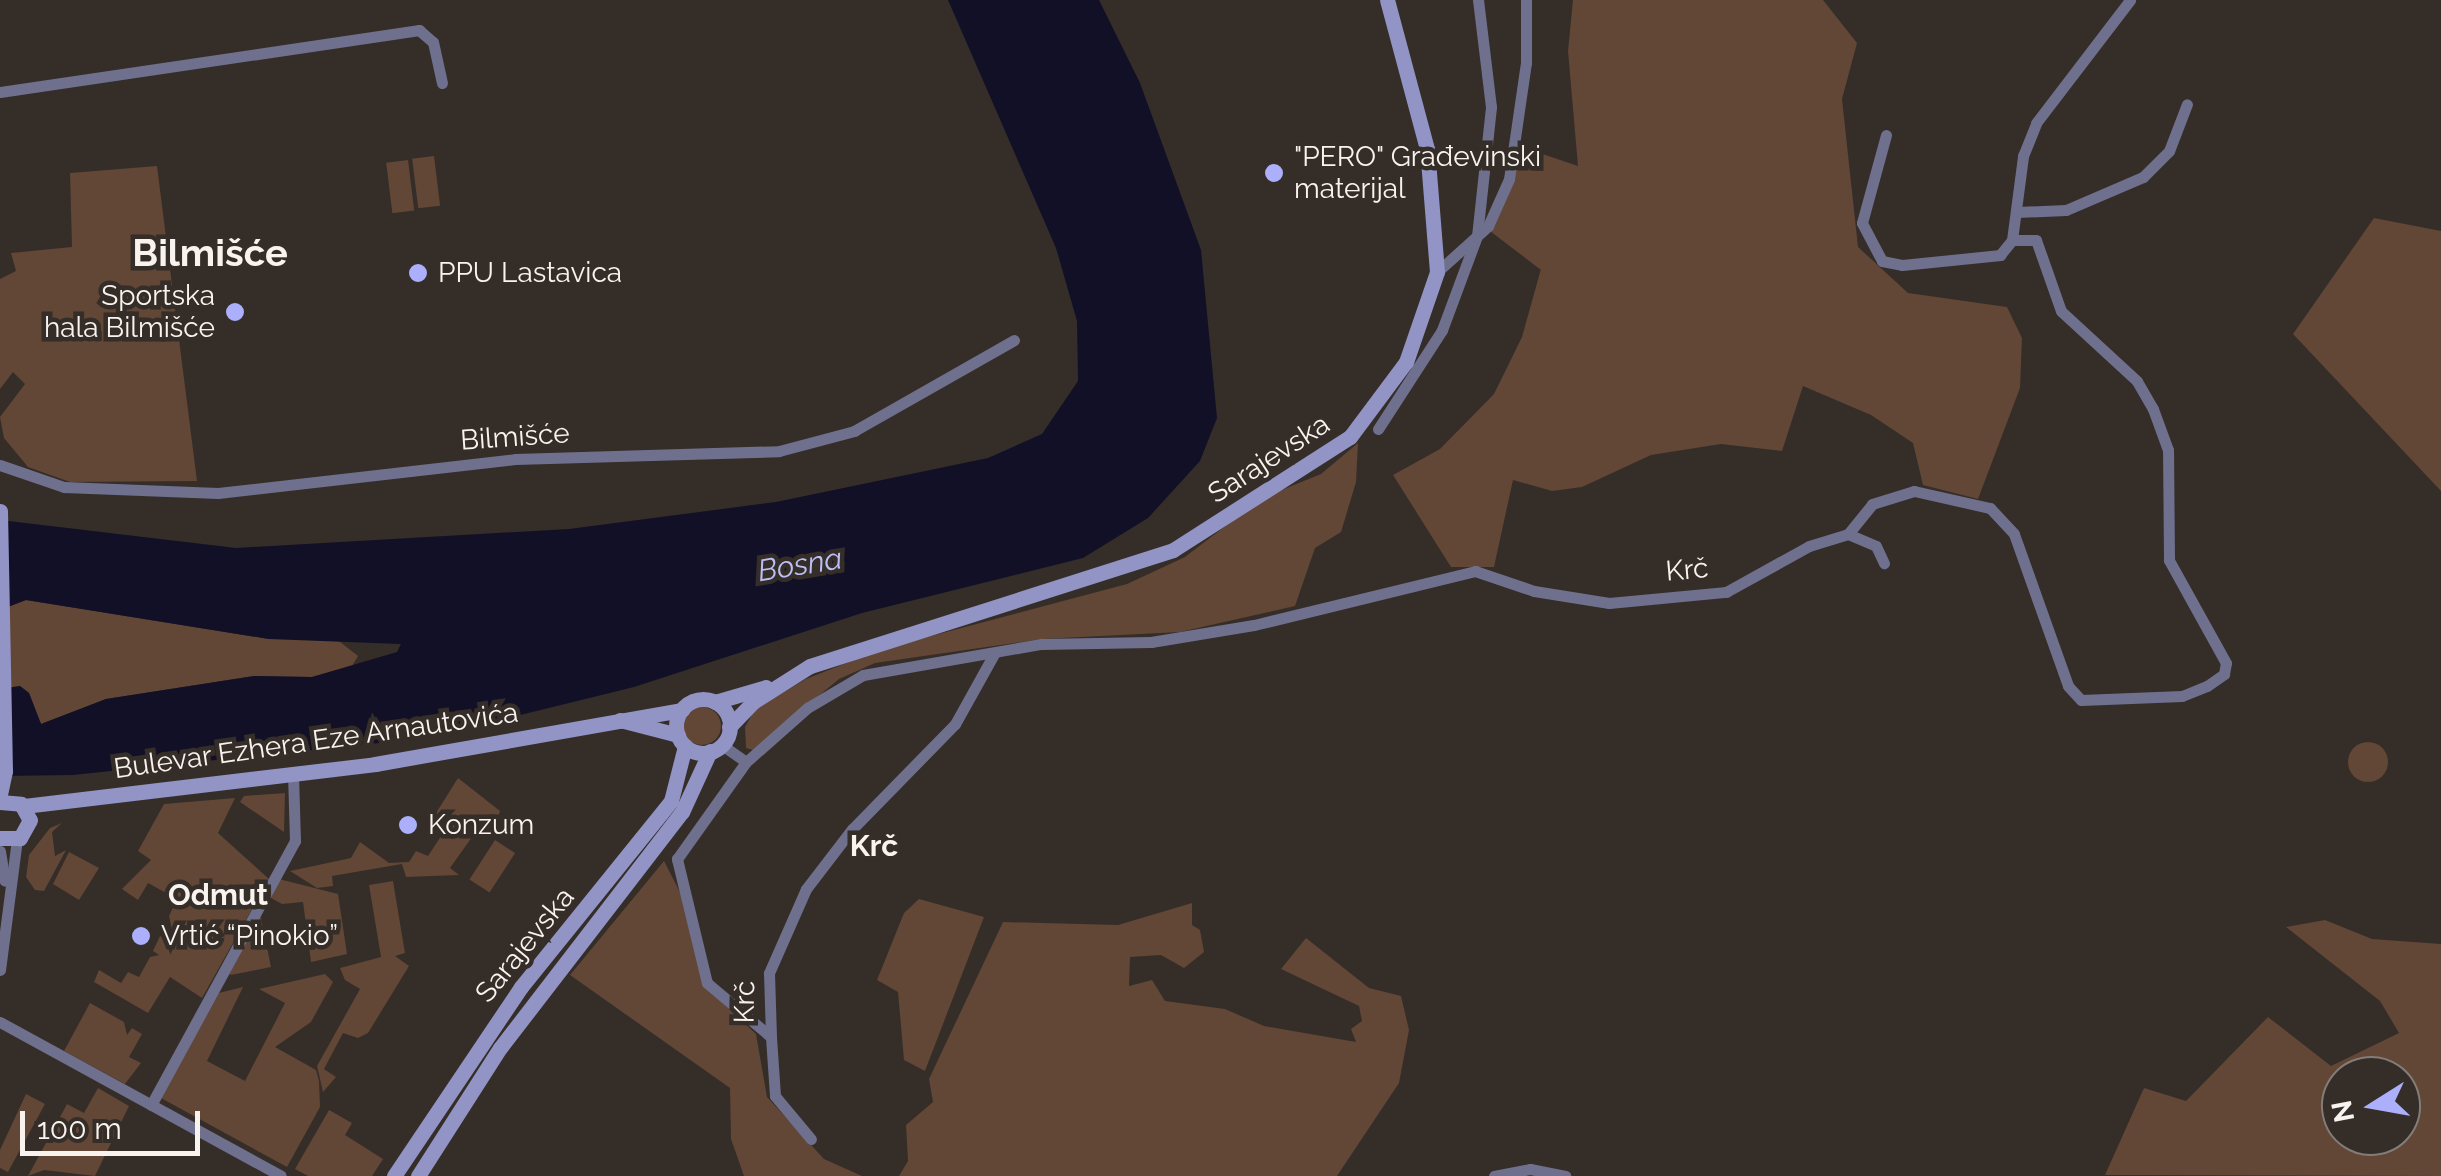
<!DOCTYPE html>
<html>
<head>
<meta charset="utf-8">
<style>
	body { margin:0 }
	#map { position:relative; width:2441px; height:1176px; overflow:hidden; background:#352d28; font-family:Raleway,sans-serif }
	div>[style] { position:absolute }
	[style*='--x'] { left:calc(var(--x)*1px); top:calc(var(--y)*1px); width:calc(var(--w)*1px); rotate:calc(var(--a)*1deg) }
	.green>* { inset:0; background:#624636; transform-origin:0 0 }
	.round { border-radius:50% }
	.water>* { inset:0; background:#111027 }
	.street>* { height:11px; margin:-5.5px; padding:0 5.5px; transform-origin:5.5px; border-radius:5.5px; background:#6e708e }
	.secondary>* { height:15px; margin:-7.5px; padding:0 7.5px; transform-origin:7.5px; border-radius:7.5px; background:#9194c4 }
	.secondary>.ring { margin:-7.5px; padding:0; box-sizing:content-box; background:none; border:15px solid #9194c4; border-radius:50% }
	.dots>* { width:28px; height:28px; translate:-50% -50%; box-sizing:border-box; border:5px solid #352d28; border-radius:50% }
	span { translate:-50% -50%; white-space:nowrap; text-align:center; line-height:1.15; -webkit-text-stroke:9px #352d28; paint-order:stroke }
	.poi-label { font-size:28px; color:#f9f3f0 }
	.left { translate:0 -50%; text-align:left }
	.right { translate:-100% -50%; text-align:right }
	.street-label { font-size:28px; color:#f9f3f0 }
	.water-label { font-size:30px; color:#bbbff5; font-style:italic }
	.neighbourhood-label { font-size:30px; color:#f9f3f0; font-weight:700 }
	.district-label { font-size:38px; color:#f9f3f0; font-weight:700 }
	.north { position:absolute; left:2321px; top:1056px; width:100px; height:100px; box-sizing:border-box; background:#352d28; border:2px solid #837c78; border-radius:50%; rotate:259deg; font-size:28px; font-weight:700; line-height:40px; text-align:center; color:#f9f3f0 }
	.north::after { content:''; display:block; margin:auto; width:35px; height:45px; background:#acaffb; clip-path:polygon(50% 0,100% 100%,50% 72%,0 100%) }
	.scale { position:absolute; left:20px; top:1111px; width:180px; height:45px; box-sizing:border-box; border:5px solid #f9f3f0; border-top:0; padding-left:12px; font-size:30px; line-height:35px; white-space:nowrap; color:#f9f3f0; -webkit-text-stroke:8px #352d28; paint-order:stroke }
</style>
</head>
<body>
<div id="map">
	<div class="green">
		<i style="clip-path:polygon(1573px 0,1823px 0,1857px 43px,1842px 99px,1858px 247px,1908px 293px,2007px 307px,2022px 338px,2020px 388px,1978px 499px,1923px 485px,1913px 443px,1871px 415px,1803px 386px,1782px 451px,1721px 444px,1651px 455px,1582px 487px,1552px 491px,1513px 480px,1494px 567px,1451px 567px,1393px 475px,1440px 449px,1494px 394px,1522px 337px,1546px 251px,1541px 270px,1490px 231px,1522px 147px,1578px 166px,1568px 51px)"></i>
		<i style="left:434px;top:156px;width:50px;height:22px;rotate:83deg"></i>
		<i style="left:408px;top:160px;width:51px;height:22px;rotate:83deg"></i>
		<i style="clip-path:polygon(157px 166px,197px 481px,70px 482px,28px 467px,4px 438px,0 417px,25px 384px,13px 372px,0 389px,0 279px,16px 271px,11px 253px,72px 247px,70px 173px)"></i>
		<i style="clip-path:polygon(2374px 218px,2441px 231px,2441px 491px,2293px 334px)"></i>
		<i style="clip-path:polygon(1358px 443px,1356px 482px,1341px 532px,1315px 548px,1295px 606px,1180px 632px,1042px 639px,875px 663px,839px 679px,753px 750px,746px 748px,745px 727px,755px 709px,806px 679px,882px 649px,1127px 584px,1185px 557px,1262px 498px,1321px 474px)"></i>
		<i style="clip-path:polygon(26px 600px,269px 639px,335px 638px,358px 656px,352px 666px,312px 677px,254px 676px,106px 699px,41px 724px,29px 693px,20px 686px,0 689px,0 610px)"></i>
		<i class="round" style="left:683px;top:707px;width:38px;height:38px"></i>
		<i class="round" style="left:2348px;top:742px;width:40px;height:40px"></i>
		<i style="clip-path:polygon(458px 778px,500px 811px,497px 822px,487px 816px,450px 868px,459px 875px,406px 877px,402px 864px,332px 876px,333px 886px,317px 888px,290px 871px,351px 858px,360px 842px,389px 863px,409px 862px,416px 851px,428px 856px,445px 830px,431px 821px)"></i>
		<i style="clip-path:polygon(285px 793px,284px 832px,240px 802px,244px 796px)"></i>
		<i style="clip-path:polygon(235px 798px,218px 833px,269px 879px,202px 998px,170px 977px,148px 1013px,94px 982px,99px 970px,121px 983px,128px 972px,139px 977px,150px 957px,159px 955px,153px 951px,160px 936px,169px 941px,173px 934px,169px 916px,177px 899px,148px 883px,138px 900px,122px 889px,151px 860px,138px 851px,164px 804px)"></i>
		<i style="clip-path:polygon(62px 823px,52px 832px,55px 856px,66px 850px,44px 891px,35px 890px,26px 877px,29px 855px,50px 828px)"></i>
		<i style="left:495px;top:840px;width:24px;height:47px;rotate:33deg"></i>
		<i style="clip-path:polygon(69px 852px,99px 868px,79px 900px,53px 884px)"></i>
		<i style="clip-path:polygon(664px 861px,682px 896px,704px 985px,756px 1034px,767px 1097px,824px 1159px,862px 1176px,744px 1176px,731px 1139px,730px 1088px,570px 975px)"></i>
		<i style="clip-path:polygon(279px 879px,338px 894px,347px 954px,311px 962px,303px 902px,282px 904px,271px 898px)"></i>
		<i style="clip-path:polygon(393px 881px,405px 953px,395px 956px,409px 966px,368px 1033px,358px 1038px,343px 1033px,324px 1069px,336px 1077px,323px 1092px,317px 1066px,360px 989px,345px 980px,340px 968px,381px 957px,369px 885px)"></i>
		<i style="clip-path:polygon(919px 899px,984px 917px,925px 1071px,904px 1060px,898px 992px,877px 980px,904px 913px)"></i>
		<i style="clip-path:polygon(1192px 903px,1192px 925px,1200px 930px,1204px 952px,1184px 968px,1161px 955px,1130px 957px,1129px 986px,1152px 980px,1165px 1001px,1225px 1009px,1264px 1026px,1356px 1042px,1351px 1029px,1362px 1021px,1359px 1006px,1281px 969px,1306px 938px,1369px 988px,1401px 996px,1409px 1030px,1399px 1083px,1337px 1176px,899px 1176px,908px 1161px,906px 1125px,933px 1102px,929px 1079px,1003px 922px,1118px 925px)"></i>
		<i style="clip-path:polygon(260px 913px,271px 967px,231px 975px,227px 972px)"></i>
		<i style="clip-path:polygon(evenodd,2325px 920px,2372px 939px,2441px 944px,2441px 1176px,2105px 1175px,2144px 1088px,2186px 1101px,2268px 1017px,2331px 1066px,2399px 1033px,2380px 1001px,2286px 927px,2325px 920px,2341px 1076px,2401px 1076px,2401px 1136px,2341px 1136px,2341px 1076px)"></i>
		<i style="clip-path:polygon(325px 974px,333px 982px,311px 1022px,275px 1047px,316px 1070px,319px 1081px,320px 1107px,287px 1167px,161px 1098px,219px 993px,243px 987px,207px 1061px,245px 1081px,285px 1003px,259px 989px)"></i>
		<i style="clip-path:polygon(90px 1003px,124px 1022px,127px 1035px,132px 1028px,142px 1034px,129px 1057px,141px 1063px,125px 1084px,64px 1051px)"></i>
		<i style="clip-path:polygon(98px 1088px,129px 1106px,95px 1176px,44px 1170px,28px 1176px,67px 1104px,84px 1113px)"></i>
		<i style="clip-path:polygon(26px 1094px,45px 1104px,8px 1172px,0 1168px,0 1150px)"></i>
		<i style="clip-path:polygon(329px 1110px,352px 1123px,345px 1135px,383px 1159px,372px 1176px,308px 1176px,295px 1169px)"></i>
	</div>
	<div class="water">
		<i style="clip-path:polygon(948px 0,1099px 0,1140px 83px,1201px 250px,1217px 418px,1200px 461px,1148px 518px,1083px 558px,862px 613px,634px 687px,427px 738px,73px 775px,0 776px,0 689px,20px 686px,29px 693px,41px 724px,106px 699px,254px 676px,312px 677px,397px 652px,401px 644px,269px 639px,26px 600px,0 610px,0 520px,236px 548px,569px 529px,776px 502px,988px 458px,1042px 434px,1078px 381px,1077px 321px,1056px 248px)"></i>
	</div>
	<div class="street">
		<i style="--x:0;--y:92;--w:424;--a:-8.4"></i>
		<i style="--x:419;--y:30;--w:18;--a:41"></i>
		<i style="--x:433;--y:42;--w:42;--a:77.6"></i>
		<i style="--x:1886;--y:135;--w:91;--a:105.3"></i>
		<i style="--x:1862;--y:223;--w:43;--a:62.2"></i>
		<i style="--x:1882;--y:261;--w:20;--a:11"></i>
		<i style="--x:1902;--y:265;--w:99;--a:-5.8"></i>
		<i style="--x:2000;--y:255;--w:19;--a:-51"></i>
		<i style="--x:2012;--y:240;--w:85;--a:-82.5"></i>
		<i style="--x:2023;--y:156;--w:35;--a:-68"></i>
		<i style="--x:2036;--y:123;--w:155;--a:-52.6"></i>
		<i style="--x:2017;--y:212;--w:49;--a:-2.3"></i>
		<i style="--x:2066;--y:210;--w:84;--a:-23.2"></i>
		<i style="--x:2143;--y:177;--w:37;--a:-45"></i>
		<i style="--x:2169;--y:151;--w:50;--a:-69"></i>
		<i style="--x:1437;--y:272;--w:69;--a:-42"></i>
		<i style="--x:1488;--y:226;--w:51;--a:-65.9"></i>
		<i style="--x:1509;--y:179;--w:117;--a:-81.7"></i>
		<i style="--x:1526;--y:63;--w:63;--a:-90"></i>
		<i style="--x:1378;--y:429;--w:118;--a:-57.1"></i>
		<i style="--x:1442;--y:330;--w:100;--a:-69.6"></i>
		<i style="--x:1477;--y:236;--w:130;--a:-83.8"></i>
		<i style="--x:1491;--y:107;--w:108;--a:-96.9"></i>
		<i style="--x:0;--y:465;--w:68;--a:19"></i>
		<i style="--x:64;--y:487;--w:154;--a:2.2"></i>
		<i style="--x:218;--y:493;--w:299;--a:-6.5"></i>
		<i style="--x:515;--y:459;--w:264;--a:-1.7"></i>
		<i style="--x:779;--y:451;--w:78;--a:-14.9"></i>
		<i style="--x:854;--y:431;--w:184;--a:-29.6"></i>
		<i style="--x:1848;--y:534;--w:30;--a:23"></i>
		<i style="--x:1876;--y:546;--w:19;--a:65"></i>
		<i style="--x:994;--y:654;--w:80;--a:119.1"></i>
		<i style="--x:955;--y:724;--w:147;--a:134.4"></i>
		<i style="--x:852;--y:829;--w:76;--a:127.5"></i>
		<i style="--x:806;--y:889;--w:92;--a:113.8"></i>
		<i style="--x:769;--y:973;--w:64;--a:88.2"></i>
		<i style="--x:771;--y:1037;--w:84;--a:-139.8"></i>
		<i style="--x:707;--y:983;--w:128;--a:-103.6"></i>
		<i style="--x:677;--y:859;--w:119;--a:-54.6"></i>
		<i style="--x:746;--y:762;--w:81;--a:-41.5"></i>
		<i style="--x:807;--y:708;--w:65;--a:-30.5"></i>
		<i style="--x:863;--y:675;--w:181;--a:-9.9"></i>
		<i style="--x:1041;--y:644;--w:110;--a:-1"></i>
		<i style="--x:1151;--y:642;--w:104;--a:-9.4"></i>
		<i style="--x:1254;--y:625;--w:228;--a:-13.7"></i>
		<i style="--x:1475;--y:571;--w:62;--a:18.7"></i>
		<i style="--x:1534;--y:591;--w:76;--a:9.1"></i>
		<i style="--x:1609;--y:603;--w:118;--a:-5.4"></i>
		<i style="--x:1726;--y:592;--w:95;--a:-29"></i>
		<i style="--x:1809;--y:546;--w:41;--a:-17.1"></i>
		<i style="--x:1848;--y:534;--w:38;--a:-51"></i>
		<i style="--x:1872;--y:504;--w:44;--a:-17.2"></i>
		<i style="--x:1914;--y:491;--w:78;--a:12.6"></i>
		<i style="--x:1990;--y:508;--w:35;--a:47"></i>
		<i style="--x:2014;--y:534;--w:161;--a:70.4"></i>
		<i style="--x:2068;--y:686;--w:19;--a:47"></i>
		<i style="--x:2081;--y:700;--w:101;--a:-2.3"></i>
		<i style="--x:2182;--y:696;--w:27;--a:-22"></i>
		<i style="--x:2207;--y:686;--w:21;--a:-35"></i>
		<i style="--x:2224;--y:674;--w:11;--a:-80"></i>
		<i style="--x:2226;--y:663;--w:118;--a:-119"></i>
		<i style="--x:2169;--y:560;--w:110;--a:-90.5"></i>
		<i style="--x:2168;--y:450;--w:44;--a:-110.1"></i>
		<i style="--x:2153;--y:409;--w:32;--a:-120"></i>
		<i style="--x:2137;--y:381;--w:103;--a:-137.4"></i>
		<i style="--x:2061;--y:311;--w:75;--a:-109.4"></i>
		<i style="--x:2036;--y:240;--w:24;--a:180"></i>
		<i style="--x:722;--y:745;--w:29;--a:35"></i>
		<i style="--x:0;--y:851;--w:30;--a:81"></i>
		<i style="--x:0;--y:970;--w:132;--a:-82.6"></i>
		<i style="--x:0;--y:1022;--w:320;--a:28.7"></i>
		<i style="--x:771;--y:1037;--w:59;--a:86.1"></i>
		<i style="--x:775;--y:1096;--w:56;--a:50.1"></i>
		<i style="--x:151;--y:1105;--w:301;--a:-61.4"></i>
		<i style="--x:295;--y:841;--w:67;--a:-91.7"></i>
		<i style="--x:1494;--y:1176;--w:37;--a:-11"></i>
		<i style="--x:1530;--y:1169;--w:36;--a:11"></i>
	</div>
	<div class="secondary">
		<i style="--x:0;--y:511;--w:260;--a:88.9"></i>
		<i style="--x:5;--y:771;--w:25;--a:102"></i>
		<i class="ring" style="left:676px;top:699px;width:39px;height:39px"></i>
		<i style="--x:715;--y:702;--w:53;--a:-16.4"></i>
		<i style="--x:620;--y:720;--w:60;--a:14.5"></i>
		<i style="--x:729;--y:727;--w:35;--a:-46"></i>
		<i style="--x:753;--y:702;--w:67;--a:-32.3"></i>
		<i style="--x:810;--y:666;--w:381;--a:-17.7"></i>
		<i style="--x:1173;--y:550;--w:210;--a:-32.6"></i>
		<i style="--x:1350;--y:437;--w:94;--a:-53.3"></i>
		<i style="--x:1406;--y:362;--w:95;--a:-71"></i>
		<i style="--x:1437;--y:272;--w:123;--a:-94.6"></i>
		<i style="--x:1427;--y:149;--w:154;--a:-105"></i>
		<i style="--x:0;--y:802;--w:21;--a:5"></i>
		<i style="--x:21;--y:804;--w:18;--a:61"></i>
		<i style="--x:30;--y:820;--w:21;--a:119"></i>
		<i style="--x:20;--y:838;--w:20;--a:180"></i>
		<i style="--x:24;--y:806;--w:354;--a:-6.8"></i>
		<i style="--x:375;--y:764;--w:312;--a:-10"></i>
		<i style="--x:394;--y:1176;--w:228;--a:-56.1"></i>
		<i style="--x:521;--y:987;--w:239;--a:-51.1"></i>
		<i style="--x:671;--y:801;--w:57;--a:-75.7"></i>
		<i style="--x:418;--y:1176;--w:152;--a:-57.4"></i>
		<i style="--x:500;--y:1048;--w:298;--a:-52.4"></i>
		<i style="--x:682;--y:812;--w:67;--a:-65.3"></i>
	</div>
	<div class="dots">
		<i style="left:1274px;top:173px;background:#acaffb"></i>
		<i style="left:418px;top:273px;background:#acaffb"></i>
		<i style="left:235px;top:312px;background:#acaffb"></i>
		<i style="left:408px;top:825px;background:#acaffb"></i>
		<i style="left:141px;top:936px;background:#acaffb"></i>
	</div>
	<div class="poi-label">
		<span class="left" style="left:1294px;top:173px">"PERO" Građevinski<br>materijal</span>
		<span class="left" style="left:438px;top:273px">PPU Lastavica</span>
		<span class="right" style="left:215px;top:312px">Sportska<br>hala Bilmišće</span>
		<span class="left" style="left:428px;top:825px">Konzum</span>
		<span class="left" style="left:161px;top:936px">Vrtić “Pinokio”</span>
	</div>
	<div class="street-label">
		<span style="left:515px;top:437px;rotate:-4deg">Bilmišće</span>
		<span style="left:1269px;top:459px;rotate:-33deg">Sarajevska</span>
		<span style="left:1687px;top:570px;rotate:-5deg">Krč</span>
		<span style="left:316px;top:741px;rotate:-8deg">Bulevar Ezhera Eze Arnautovića</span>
		<span style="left:525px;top:945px;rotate:-51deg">Sarajevska</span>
		<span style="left:745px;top:1002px;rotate:-89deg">Krč</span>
	</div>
	<div class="water-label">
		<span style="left:800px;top:565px;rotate:-9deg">Bosna</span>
	</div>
	<div class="neighbourhood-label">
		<span style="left:874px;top:846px">Krč</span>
		<span style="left:218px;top:895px">Odmut</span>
	</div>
	<div class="district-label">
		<span style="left:210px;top:253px">Bilmišće</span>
	</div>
	<div class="north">N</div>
	<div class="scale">100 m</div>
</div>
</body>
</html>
